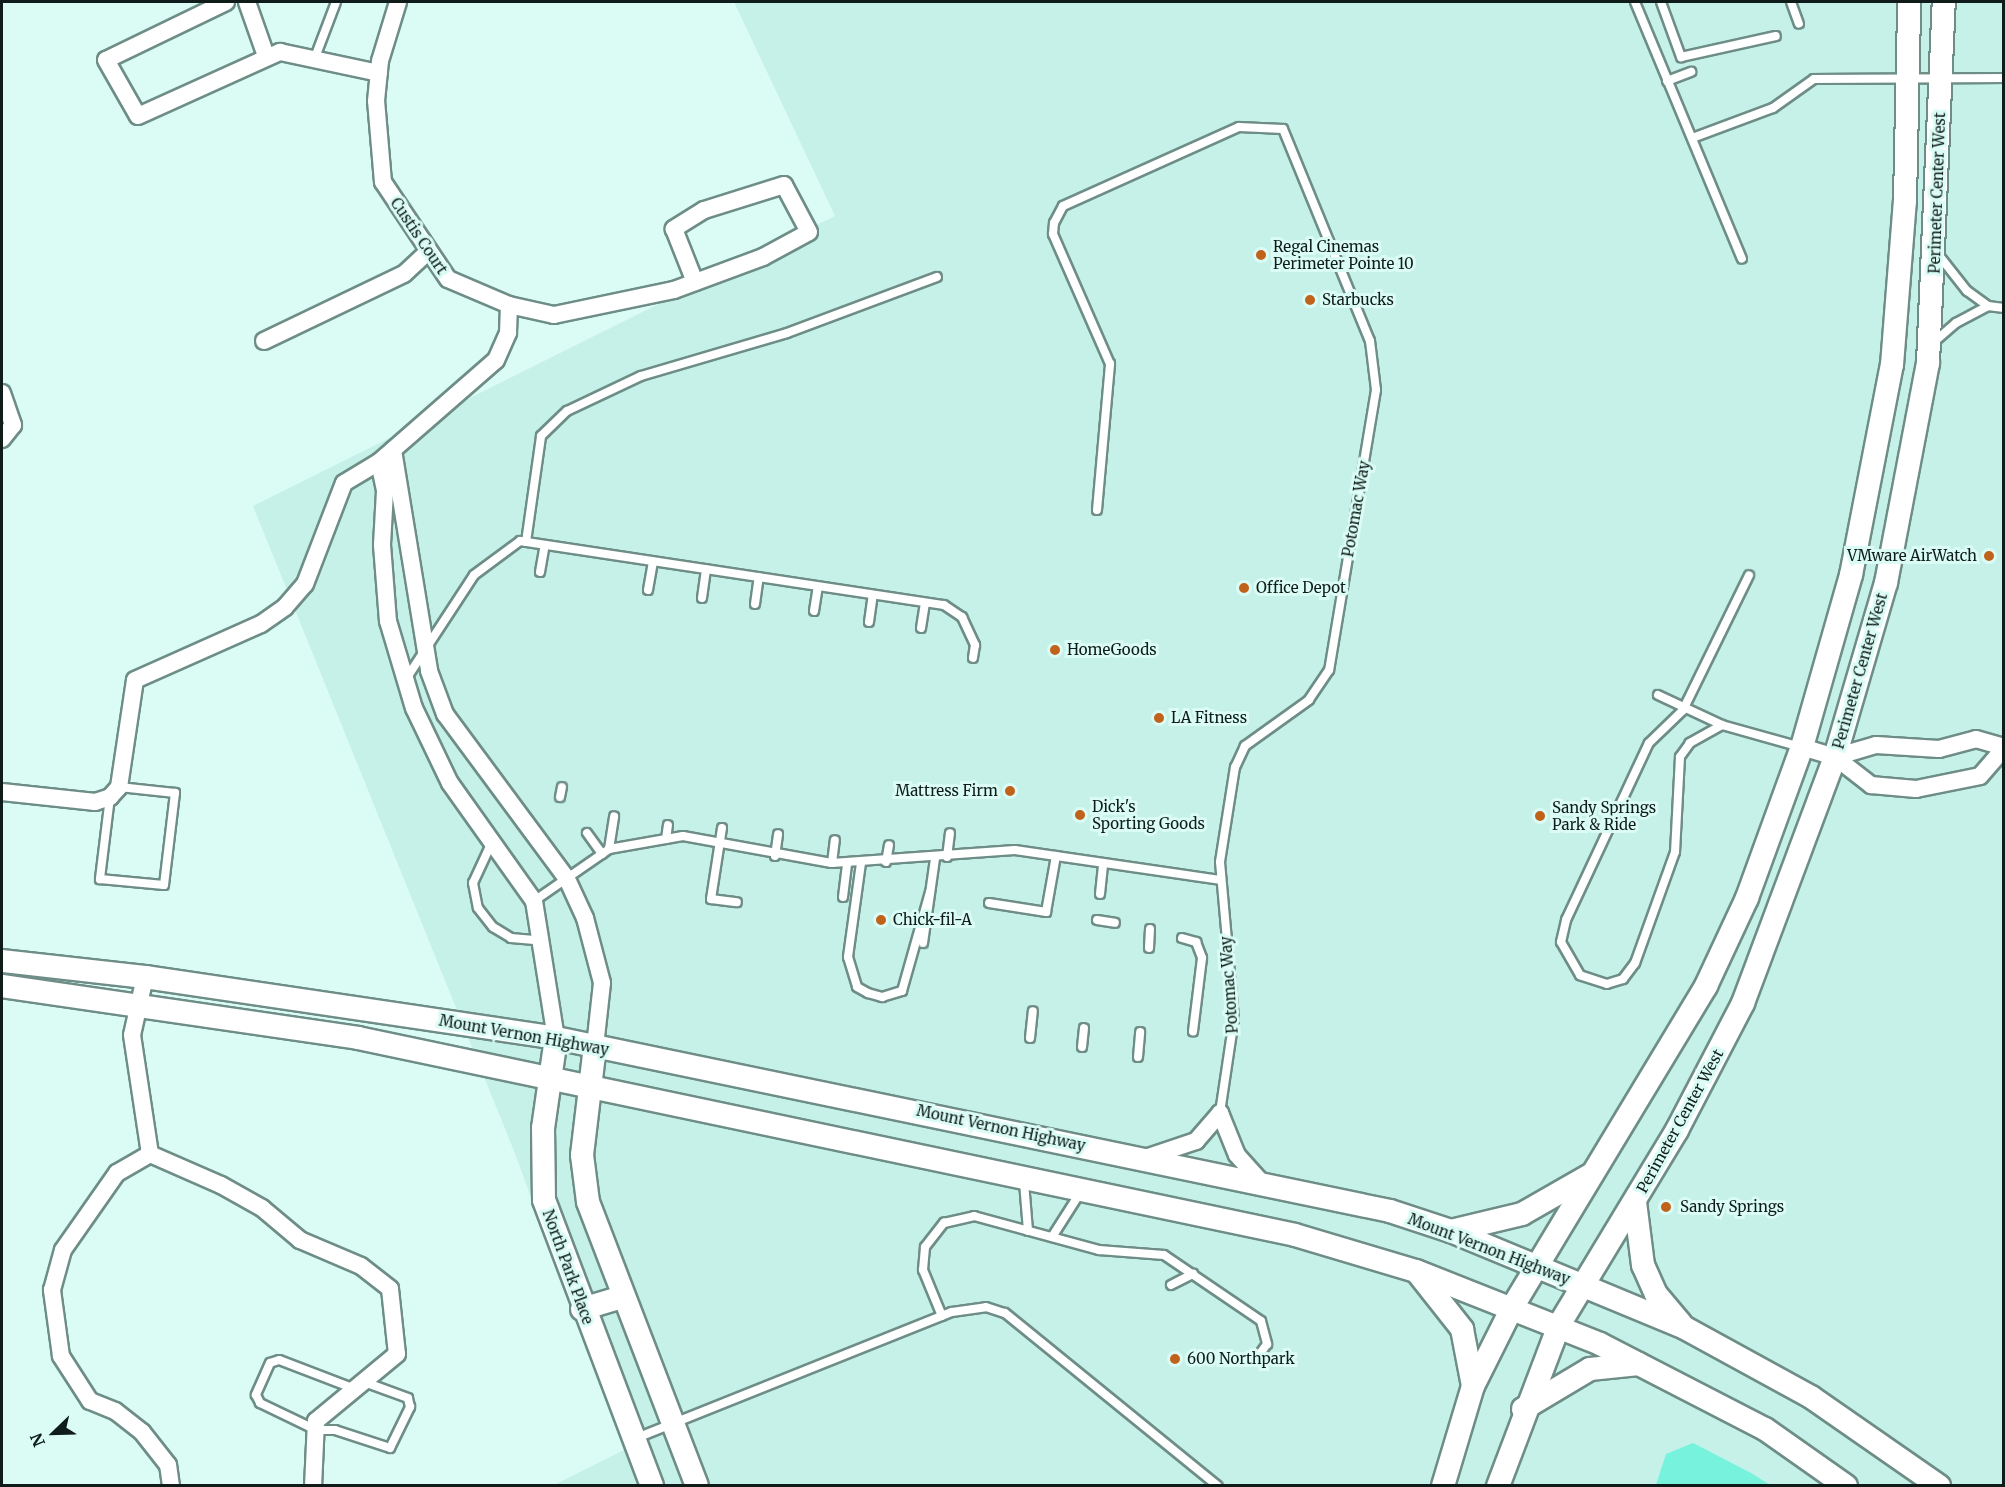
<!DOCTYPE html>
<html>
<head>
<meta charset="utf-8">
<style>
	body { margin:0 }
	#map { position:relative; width:2005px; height:1487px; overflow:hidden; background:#dafcf5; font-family:Merriweather,serif }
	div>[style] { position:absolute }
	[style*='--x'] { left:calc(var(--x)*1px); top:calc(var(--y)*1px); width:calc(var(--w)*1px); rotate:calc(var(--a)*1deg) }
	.built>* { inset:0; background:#c5f1e8 }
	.green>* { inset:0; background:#76f2dd }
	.roads { filter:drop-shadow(2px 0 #6e8d87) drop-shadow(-2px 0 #6e8d87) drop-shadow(0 2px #6e8d87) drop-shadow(0 -2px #6e8d87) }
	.lane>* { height:8px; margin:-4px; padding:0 4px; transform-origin:4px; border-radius:4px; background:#fff }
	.street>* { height:16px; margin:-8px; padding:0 8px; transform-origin:8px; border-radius:8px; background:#fff }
	.secondary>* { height:22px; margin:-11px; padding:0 11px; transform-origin:11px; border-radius:11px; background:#fff }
	.dots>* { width:16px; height:16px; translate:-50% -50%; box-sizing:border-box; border:3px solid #dafcf5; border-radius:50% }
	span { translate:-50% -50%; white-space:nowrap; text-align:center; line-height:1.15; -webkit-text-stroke:6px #dafcf5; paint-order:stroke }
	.street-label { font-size:15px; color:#0f1c19 }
	.poi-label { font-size:15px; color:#0f1c19 }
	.left { translate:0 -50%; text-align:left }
	.right { translate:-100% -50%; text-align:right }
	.frame { position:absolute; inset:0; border:3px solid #0f1c19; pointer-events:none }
	.north { position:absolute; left:24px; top:1403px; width:60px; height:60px; -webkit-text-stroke:4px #dafcf5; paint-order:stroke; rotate:247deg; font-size:16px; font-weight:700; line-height:24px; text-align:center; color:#0f1c19 }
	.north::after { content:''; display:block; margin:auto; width:21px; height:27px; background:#0f1c19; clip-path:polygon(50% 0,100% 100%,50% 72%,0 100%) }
</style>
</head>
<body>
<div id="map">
	<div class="built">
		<i style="clip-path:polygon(734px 2px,2003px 2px,2003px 1485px,554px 1485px,624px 1450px,514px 1151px,253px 506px,835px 216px)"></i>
	</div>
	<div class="green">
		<i style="clip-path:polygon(1693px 1443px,1751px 1473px,1770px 1485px,1656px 1485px,1666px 1454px)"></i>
	</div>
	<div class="roads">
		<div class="lane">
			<i style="--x:1635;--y:2;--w:278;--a:67.4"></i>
			<i style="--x:1661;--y:2;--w:59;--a:70"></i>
			<i style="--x:1681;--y:57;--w:97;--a:-12.5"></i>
			<i style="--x:1791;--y:2;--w:23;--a:70"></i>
			<i style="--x:314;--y:60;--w:62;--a:-69.2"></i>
			<i style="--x:1667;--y:81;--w:26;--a:-21"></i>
			<i style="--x:1695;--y:137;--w:83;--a:-20.4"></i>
			<i style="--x:1773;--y:108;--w:50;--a:-35.3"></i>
			<i style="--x:1814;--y:79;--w:190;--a:-0.3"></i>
			<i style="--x:1988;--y:306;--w:16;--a:7"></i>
			<i style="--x:1934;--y:342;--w:29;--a:-41"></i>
			<i style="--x:1956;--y:323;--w:36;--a:-28"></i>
			<i style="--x:1988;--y:306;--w:26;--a:-144"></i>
			<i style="--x:1967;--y:291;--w:48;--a:-128.3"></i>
			<i style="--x:1097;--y:510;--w:147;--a:-84.9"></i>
			<i style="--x:1110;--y:364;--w:142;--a:-113.7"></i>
			<i style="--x:1053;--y:234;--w:11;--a:-85"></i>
			<i style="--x:1054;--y:223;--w:19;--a:-62"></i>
			<i style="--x:1063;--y:206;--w:193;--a:-24.2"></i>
			<i style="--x:1239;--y:127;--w:44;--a:2.6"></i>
			<i style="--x:1283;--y:129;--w:229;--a:67.7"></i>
			<i style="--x:1370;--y:341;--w:49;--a:83"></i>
			<i style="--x:1376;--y:390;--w:284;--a:99.5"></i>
			<i style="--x:1329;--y:670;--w:36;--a:124"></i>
			<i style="--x:1309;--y:700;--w:79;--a:144.3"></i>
			<i style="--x:1245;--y:746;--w:23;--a:115"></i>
			<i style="--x:1235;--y:767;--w:96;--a:99"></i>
			<i style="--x:1220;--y:862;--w:158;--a:84.9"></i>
			<i style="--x:1234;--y:1019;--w:95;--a:98.5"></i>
			<i style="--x:526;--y:542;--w:107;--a:-81.9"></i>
			<i style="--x:541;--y:436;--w:36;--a:-44"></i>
			<i style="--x:567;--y:411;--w:82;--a:-25.3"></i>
			<i style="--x:641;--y:376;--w:152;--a:-16.4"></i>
			<i style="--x:787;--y:333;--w:160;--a:-20.5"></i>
			<i style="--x:540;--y:572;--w:27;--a:-80"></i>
			<i style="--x:648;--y:590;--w:29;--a:-80"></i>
			<i style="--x:702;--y:598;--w:29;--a:-82"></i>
			<i style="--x:755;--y:604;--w:27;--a:-82"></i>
			<i style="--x:814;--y:611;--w:24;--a:-81"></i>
			<i style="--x:869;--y:622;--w:27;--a:-82"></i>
			<i style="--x:921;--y:628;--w:25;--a:-81"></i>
			<i style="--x:406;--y:679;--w:124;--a:-56.8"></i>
			<i style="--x:474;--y:575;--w:57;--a:-36.5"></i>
			<i style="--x:520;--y:541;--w:429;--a:8.6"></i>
			<i style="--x:944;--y:605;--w:22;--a:34"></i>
			<i style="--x:962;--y:617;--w:31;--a:65"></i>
			<i style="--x:975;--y:645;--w:13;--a:99"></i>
			<i style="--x:1658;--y:695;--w:71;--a:25.1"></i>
			<i style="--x:1722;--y:725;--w:82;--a:15.6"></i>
			<i style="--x:1722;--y:725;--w:37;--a:151"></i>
			<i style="--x:1690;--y:743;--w:17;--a:126"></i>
			<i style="--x:1680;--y:757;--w:95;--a:93"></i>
			<i style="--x:1675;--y:852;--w:118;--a:109.8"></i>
			<i style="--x:1635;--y:963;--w:20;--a:127"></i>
			<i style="--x:1623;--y:979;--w:17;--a:163"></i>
			<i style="--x:1607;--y:984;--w:28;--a:-162"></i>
			<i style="--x:1580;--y:975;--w:38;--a:-120"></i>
			<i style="--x:1561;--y:942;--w:23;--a:-77"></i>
			<i style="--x:1566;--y:920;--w:195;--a:-64.9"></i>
			<i style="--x:1649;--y:743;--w:47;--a:-44.1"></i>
			<i style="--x:1683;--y:710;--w:150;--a:-63.9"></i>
			<i style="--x:110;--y:797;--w:83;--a:97"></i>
			<i style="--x:100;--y:879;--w:64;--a:5.4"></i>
			<i style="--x:164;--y:885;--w:93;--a:-83.2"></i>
			<i style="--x:175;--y:793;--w:56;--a:-173.9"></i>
			<i style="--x:560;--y:797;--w:10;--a:-79"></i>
			<i style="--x:722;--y:828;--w:72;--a:98.8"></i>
			<i style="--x:711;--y:899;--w:26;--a:7"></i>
			<i style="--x:587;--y:833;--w:26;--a:54"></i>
			<i style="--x:666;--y:839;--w:14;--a:-82"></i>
			<i style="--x:492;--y:842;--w:45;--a:114.9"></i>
			<i style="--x:473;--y:883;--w:25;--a:79"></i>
			<i style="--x:478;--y:908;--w:24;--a:52"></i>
			<i style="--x:493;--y:927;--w:21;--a:31"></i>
			<i style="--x:511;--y:938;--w:32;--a:5"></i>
			<i style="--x:609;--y:849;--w:33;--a:-81"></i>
			<i style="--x:775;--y:856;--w:22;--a:-82"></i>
			<i style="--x:947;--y:857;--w:24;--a:-83"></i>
			<i style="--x:886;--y:862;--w:17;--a:-80"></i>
			<i style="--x:832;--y:863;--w:23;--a:-83"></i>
			<i style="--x:861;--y:863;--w:95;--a:97.9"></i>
			<i style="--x:848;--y:957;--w:31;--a:73"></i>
			<i style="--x:857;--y:987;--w:13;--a:29"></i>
			<i style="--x:868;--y:993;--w:15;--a:16"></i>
			<i style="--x:882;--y:997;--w:21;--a:-17"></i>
			<i style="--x:902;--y:991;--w:103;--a:-74.2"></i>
			<i style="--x:1100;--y:894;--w:31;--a:-84"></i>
			<i style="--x:843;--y:897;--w:33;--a:-83"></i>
			<i style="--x:534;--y:901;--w:91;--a:-34.7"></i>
			<i style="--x:609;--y:849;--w:75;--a:-10"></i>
			<i style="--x:683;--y:836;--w:151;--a:10.3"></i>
			<i style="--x:832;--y:863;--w:183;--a:-4.1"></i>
			<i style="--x:1015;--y:850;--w:207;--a:8.3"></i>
			<i style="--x:989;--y:903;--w:58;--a:9"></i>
			<i style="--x:1046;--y:912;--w:57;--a:-79.9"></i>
			<i style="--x:1097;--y:920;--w:18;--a:9"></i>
			<i style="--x:1182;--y:938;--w:15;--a:16"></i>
			<i style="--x:1196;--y:942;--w:17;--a:69"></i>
			<i style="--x:1202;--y:958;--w:74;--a:97"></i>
			<i style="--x:923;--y:943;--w:85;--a:-81.9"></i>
			<i style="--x:1149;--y:948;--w:19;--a:-87"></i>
			<i style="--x:1030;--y:1038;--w:27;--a:-84"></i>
			<i style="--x:1082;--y:1047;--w:19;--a:-84"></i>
			<i style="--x:1138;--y:1057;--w:25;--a:-85"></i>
			<i style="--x:1024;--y:1182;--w:49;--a:85.3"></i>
			<i style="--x:1052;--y:1237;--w:52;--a:-57.5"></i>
			<i style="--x:1171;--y:1285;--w:25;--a:-27"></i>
			<i style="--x:942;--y:1316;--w:50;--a:-112.4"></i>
			<i style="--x:923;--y:1270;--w:23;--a:-85"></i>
			<i style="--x:925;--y:1247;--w:31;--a:-52"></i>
			<i style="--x:944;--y:1223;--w:31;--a:-13"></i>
			<i style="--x:974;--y:1216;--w:130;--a:15.2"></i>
			<i style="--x:1099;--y:1250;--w:65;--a:4.4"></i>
			<i style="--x:1164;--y:1255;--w:117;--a:34.2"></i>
			<i style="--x:1261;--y:1321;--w:24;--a:75"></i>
			<i style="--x:1267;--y:1344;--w:14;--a:126"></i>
			<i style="--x:355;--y:1389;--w:81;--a:-159.1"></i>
			<i style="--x:279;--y:1360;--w:9;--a:162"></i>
			<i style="--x:270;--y:1363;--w:35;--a:114"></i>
			<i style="--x:256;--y:1395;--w:9;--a:63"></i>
			<i style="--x:260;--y:1403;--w:62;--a:25.7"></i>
			<i style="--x:316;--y:1430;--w:19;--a:0"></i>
			<i style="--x:335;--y:1430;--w:58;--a:18.1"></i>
			<i style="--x:390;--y:1448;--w:46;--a:-64"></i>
			<i style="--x:410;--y:1407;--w:9;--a:-103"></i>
			<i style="--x:408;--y:1398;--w:44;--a:-159.9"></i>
			<i style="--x:634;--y:1439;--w:342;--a:-21.8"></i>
			<i style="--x:952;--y:1312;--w:34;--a:-8"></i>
			<i style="--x:986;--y:1307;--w:20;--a:18"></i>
			<i style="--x:1005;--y:1313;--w:274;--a:39.1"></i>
		</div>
		<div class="street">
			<i style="--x:226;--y:2;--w:133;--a:154.2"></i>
			<i style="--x:106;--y:60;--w:64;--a:60.3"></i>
			<i style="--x:138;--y:116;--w:156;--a:-24.3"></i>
			<i style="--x:280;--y:52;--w:101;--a:12"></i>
			<i style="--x:247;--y:2;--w:57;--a:70.6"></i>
			<i style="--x:509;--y:305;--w:46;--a:12.5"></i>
			<i style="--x:554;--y:315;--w:123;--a:-11.8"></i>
			<i style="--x:674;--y:290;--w:95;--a:-20.3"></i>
			<i style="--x:763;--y:257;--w:52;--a:-28.5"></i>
			<i style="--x:809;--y:232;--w:53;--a:-118"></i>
			<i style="--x:784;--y:185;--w:84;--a:162.6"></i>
			<i style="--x:704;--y:210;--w:36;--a:148"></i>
			<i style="--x:674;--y:229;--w:57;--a:68.4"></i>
			<i style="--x:264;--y:341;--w:155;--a:-25.6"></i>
			<i style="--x:404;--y:274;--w:33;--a:-43"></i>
			<i style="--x:2;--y:393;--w:34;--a:71"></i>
			<i style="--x:13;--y:425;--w:18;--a:128"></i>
			<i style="--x:393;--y:450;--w:224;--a:80.7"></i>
			<i style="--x:429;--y:671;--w:46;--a:69.6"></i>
			<i style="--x:445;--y:714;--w:205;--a:53.5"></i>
			<i style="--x:567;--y:879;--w:43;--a:65.2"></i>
			<i style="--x:585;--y:918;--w:67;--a:75.3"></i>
			<i style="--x:602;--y:983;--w:63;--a:96.3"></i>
			<i style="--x:379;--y:462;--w:30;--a:78"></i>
			<i style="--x:385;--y:491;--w:54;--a:93.2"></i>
			<i style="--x:382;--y:545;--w:76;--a:85.5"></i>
			<i style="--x:388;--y:621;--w:91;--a:73.4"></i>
			<i style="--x:414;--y:708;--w:83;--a:64.4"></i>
			<i style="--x:450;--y:783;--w:145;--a:54.6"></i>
			<i style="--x:534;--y:901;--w:139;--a:80.9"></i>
			<i style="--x:1802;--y:747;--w:34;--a:17"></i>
			<i style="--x:1835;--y:757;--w:43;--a:-16.3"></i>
			<i style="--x:1876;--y:745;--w:63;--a:3.6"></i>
			<i style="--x:1939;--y:749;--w:38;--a:-15"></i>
			<i style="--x:1976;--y:739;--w:29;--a:16"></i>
			<i style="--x:1835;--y:757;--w:46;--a:37.9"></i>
			<i style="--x:1871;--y:785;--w:45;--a:5.1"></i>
			<i style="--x:1916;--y:789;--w:65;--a:-11.5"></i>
			<i style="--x:1980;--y:776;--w:37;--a:-49"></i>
			<i style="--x:2;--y:792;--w:94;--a:6.1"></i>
			<i style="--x:95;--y:802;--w:16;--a:-18"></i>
			<i style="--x:110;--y:797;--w:13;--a:-48"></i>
			<i style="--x:119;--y:787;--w:108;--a:-81.5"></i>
			<i style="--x:135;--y:680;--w:138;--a:-24"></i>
			<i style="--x:261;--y:624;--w:29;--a:-35"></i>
			<i style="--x:285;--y:607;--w:30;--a:-49"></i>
			<i style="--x:305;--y:584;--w:108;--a:-68.9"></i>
			<i style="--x:344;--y:483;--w:41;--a:-31"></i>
			<i style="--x:379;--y:462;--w:155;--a:-41.1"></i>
			<i style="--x:496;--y:360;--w:30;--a:-66"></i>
			<i style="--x:508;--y:333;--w:28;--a:-88"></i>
			<i style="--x:509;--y:305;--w:66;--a:-156.9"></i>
			<i style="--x:448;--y:279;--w:117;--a:-123.8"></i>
			<i style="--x:383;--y:182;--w:81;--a:-94.9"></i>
			<i style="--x:376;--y:101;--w:40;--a:-84.3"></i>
			<i style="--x:380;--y:61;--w:62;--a:-73"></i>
			<i style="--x:145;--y:977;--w:59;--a:102.6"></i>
			<i style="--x:132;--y:1035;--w:120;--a:81.4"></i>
			<i style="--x:1220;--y:1113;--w:45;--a:68"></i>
			<i style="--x:1237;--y:1155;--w:36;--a:48"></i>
			<i style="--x:1145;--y:1158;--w:54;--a:-18.4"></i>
			<i style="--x:1196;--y:1141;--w:37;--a:-49"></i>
			<i style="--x:171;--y:1486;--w:21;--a:-98"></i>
			<i style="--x:168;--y:1465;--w:42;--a:-128.2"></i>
			<i style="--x:142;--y:1432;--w:34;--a:-142"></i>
			<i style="--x:115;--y:1411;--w:27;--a:-158"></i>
			<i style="--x:90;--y:1401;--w:54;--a:-122.8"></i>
			<i style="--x:61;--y:1356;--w:67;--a:-97.8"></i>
			<i style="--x:52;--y:1290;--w:41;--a:-74.6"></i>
			<i style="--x:63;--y:1250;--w:94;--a:-55"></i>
			<i style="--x:117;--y:1173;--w:38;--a:-30"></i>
			<i style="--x:150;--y:1154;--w:77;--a:23.6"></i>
			<i style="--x:221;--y:1185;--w:47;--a:29.3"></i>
			<i style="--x:262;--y:1208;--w:50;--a:40.1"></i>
			<i style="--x:300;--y:1240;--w:66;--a:23.1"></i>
			<i style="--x:361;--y:1266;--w:37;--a:38"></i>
			<i style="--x:390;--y:1289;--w:65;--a:83.9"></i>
			<i style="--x:397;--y:1354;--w:105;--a:140.4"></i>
			<i style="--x:316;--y:1421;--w:65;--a:92.6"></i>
		</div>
		<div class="secondary">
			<i style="--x:2;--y:961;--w:144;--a:6.4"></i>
			<i style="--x:145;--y:977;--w:416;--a:8.4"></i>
			<i style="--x:556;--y:1038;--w:852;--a:11.72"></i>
			<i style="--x:1390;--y:1211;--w:64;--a:18.2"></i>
			<i style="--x:1451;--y:1231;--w:253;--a:22.5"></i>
			<i style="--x:1685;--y:1328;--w:144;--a:28.7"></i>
			<i style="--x:1811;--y:1397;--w:156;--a:34.8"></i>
			<i style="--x:2;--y:986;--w:360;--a:8.3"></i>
			<i style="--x:358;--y:1038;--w:957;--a:11.87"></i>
			<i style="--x:1295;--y:1235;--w:126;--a:16.6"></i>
			<i style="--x:1416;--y:1271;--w:198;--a:21.6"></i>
			<i style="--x:1600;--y:1344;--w:186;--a:27.3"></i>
			<i style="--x:1765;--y:1429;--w:99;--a:35.1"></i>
			<i style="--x:556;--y:1038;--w:91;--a:98.2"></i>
			<i style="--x:543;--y:1128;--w:72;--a:89.2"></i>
			<i style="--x:544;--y:1200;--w:306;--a:69.3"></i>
			<i style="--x:595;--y:1046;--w:110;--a:96.8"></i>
			<i style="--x:582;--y:1155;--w:47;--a:82.7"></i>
			<i style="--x:588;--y:1202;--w:304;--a:69"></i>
			<i style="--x:1635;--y:1202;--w:64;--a:82.8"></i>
			<i style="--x:1643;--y:1265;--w:32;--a:66"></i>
			<i style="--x:1656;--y:1294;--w:38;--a:50"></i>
			<i style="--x:1451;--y:1231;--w:73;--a:-13.5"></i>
			<i style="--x:1522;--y:1214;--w:78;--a:-29.8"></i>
			<i style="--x:1417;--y:1272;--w:73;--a:51.7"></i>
			<i style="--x:1462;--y:1329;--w:58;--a:79.1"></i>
			<i style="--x:582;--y:1309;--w:42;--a:-16.7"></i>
			<i style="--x:1523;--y:1409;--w:78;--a:-30.8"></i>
			<i style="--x:1590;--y:1369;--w:49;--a:-5.8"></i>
			<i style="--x:1443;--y:1486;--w:104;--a:-73.3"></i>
			<i style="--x:1473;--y:1386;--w:89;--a:-63.4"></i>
			<i style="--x:1513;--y:1306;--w:374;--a:-58.9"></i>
			<i style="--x:1706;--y:986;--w:97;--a:-65"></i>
			<i style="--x:1747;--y:898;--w:161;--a:-70"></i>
			<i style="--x:1802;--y:747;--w:179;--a:-74.1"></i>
			<i style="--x:1851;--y:575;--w:214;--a:-79"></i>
			<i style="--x:1892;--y:365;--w:165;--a:-85.5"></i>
			<i style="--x:1905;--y:201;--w:199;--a:-88.8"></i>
			<i style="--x:1498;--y:1486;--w:172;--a:-69.2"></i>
			<i style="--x:1559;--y:1325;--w:228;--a:-58.8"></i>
			<i style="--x:1677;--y:1130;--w:143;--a:-62.5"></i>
			<i style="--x:1743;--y:1003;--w:263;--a:-69.5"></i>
			<i style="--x:1835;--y:757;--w:181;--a:-73.7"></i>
			<i style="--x:1886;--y:583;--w:224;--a:-79.2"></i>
			<i style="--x:1928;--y:363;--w:361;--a:-87.5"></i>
		</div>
	</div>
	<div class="dots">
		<i style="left:1261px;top:255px;background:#c1621a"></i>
		<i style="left:1310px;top:300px;background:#c1621a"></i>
		<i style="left:1989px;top:556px;background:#c1621a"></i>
		<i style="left:1244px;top:588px;background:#c1621a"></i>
		<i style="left:1055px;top:650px;background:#c1621a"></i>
		<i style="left:1159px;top:718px;background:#c1621a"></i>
		<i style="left:1010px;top:791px;background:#c1621a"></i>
		<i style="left:1080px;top:815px;background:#c1621a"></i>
		<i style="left:1540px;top:816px;background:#c1621a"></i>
		<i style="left:881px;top:920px;background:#c1621a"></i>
		<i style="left:1666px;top:1207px;background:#c1621a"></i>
		<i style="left:1175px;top:1359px;background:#c1621a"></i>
	</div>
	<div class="street-label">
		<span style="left:1937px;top:193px;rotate:-88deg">Perimeter Center West</span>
		<span style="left:419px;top:236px;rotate:56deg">Custis Court</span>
		<span style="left:1356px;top:509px;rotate:-80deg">Potomac Way</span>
		<span style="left:1860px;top:671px;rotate:-74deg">Perimeter Center West</span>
		<span style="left:1229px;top:985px;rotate:-94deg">Potomac Way</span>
		<span style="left:524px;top:1035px;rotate:10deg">Mount Vernon Highway</span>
		<span style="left:1680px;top:1121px;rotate:-61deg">Perimeter Center West</span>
		<span style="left:1001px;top:1128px;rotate:12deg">Mount Vernon Highway</span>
		<span style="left:1489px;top:1249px;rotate:21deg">Mount Vernon Highway</span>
		<span style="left:568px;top:1267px;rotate:70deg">North Park Place</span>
	</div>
	<div class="poi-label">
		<span class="left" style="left:1273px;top:255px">Regal Cinemas<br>Perimeter Pointe 10</span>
		<span class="left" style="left:1322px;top:300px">Starbucks</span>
		<span class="right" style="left:1977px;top:556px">VMware AirWatch</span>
		<span class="left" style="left:1256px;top:588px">Office Depot</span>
		<span class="left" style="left:1067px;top:650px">HomeGoods</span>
		<span class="left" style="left:1171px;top:718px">LA Fitness</span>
		<span class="right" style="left:998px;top:791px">Mattress Firm</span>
		<span class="left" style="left:1092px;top:815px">Dick's<br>Sporting Goods</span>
		<span class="left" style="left:1552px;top:816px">Sandy Springs<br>Park &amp; Ride</span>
		<span class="left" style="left:893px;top:920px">Chick-fil-A</span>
		<span class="left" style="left:1680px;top:1207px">Sandy Springs</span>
		<span class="left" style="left:1187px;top:1359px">600 Northpark</span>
	</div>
	<div class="frame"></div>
	<div class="north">N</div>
</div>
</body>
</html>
